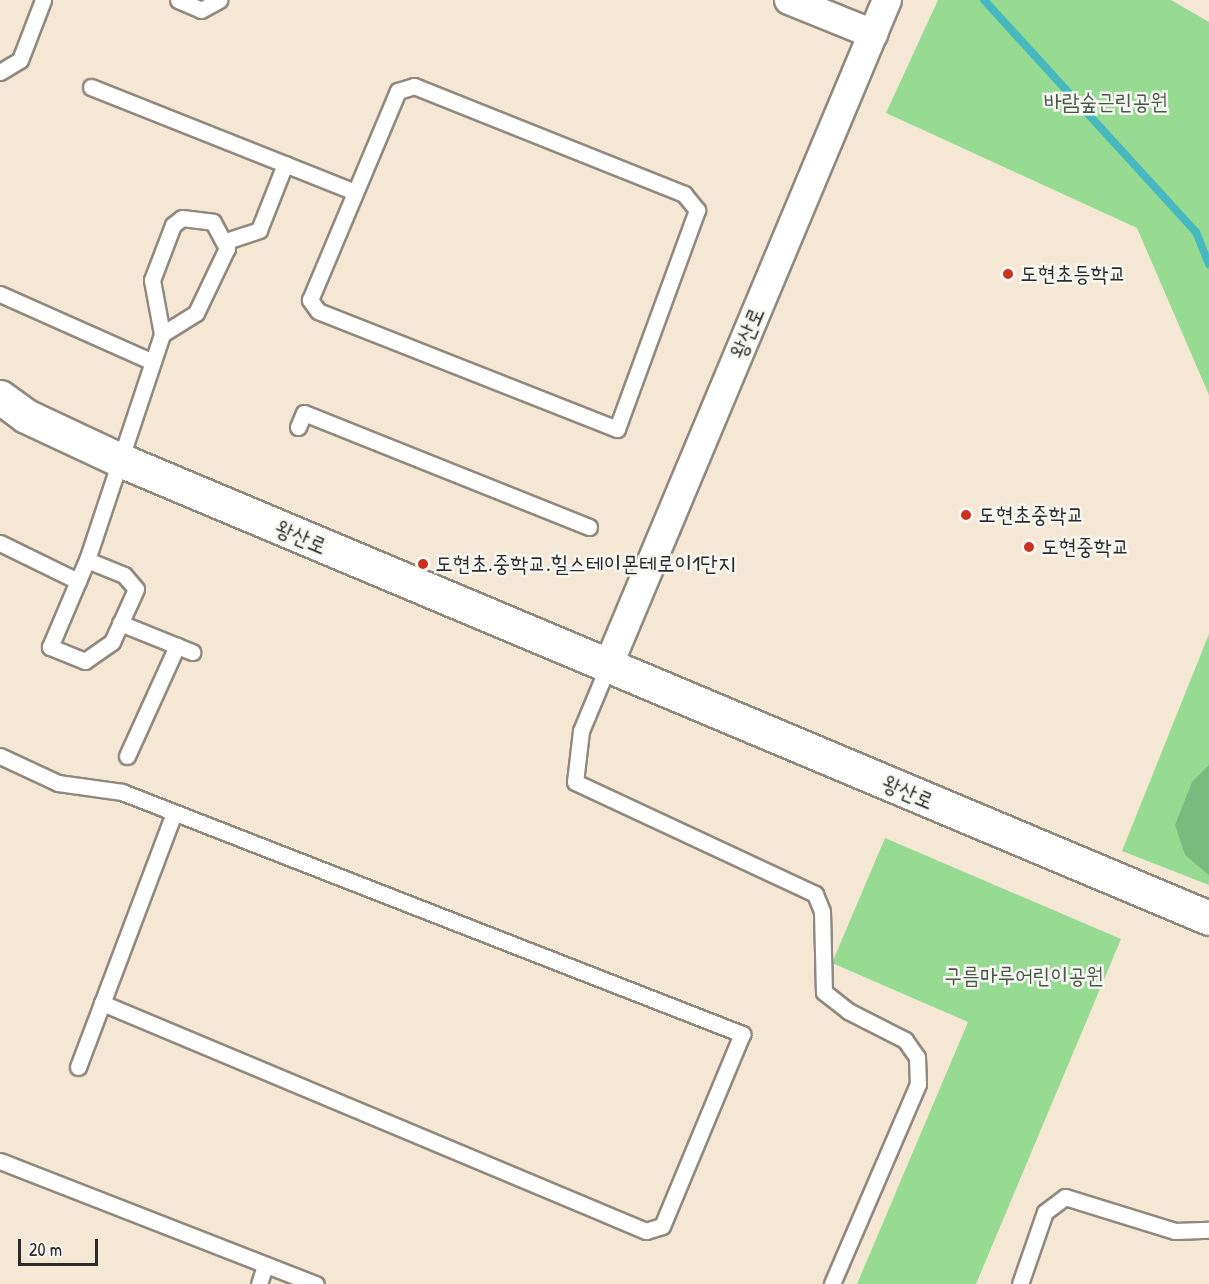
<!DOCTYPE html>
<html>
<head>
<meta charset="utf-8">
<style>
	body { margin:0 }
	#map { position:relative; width:1209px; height:1284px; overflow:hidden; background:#f4e7d4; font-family:"Patrick Hand","Poor Story",sans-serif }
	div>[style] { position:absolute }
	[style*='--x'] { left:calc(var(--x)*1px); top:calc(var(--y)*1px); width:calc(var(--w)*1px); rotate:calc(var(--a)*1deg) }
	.green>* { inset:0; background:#97db93 }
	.forest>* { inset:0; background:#79bb7d }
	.stream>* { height:8px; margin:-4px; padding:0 4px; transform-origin:4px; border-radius:4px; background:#48b8bf }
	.roads { filter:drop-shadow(2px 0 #908980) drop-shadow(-2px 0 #908980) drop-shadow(0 2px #908980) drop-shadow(0 -2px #908980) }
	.service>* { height:15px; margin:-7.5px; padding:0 7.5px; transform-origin:7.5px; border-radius:7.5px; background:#fff }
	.minor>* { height:28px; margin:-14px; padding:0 14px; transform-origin:14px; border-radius:14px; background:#fff }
	.tertiary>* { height:33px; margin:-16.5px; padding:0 16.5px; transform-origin:16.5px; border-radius:16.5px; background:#fff }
	.dots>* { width:16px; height:16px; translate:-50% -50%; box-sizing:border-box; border:3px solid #f6f6f2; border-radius:50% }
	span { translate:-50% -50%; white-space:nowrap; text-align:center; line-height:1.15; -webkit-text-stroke:5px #f6f6f2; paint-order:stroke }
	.park-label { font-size:22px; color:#465745 }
	.poi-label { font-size:22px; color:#2b2b2b }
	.left { translate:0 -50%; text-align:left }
	.street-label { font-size:22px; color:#2b2b2b }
	.scale { position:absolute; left:18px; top:1239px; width:80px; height:27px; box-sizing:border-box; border:3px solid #2b2b2b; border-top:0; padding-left:8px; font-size:18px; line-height:21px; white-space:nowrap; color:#2b2b2b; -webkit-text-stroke:4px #f6f6f2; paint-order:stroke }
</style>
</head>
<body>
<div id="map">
	<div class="green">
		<i style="clip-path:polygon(938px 0,1171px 0,1209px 22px,1209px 395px,1137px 228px,886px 113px)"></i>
		<i style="clip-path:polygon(1209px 634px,1209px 885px,1122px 851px)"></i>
		<i style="clip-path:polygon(885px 838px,1121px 939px,976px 1284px,857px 1284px,968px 1022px,832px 963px)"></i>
	</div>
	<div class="forest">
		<i style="clip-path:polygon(1209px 765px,1209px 875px,1185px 855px,1175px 825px,1192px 782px)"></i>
	</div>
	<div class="stream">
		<i style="--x:984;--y:0;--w:314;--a:47.6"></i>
		<i style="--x:1196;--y:232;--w:35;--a:68"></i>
	</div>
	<div class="roads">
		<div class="service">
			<i style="--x:178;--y:0;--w:25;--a:23"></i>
			<i style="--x:201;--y:10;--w:21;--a:-29"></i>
			<i style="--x:0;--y:72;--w:23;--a:-31"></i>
			<i style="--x:20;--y:60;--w:64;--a:-69"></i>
			<i style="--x:414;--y:86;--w:291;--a:21.8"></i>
			<i style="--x:684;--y:194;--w:21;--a:51"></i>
			<i style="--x:697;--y:210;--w:233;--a:110.1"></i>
			<i style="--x:617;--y:429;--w:321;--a:-158.5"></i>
			<i style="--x:318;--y:311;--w:14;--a:-126"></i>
			<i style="--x:310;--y:300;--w:227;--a:-67.2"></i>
			<i style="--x:398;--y:91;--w:17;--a:-17"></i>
			<i style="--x:91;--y:87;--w:282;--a:21.7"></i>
			<i style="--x:226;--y:241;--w:35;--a:-18"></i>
			<i style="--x:259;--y:230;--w:71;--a:-68.5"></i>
			<i style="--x:0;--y:294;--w:167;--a:24"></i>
			<i style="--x:298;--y:427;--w:15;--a:-67"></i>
			<i style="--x:304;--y:413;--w:307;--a:21.8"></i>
			<i style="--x:0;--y:543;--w:87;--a:26"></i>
			<i style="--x:87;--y:560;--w:40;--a:22"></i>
			<i style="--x:124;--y:575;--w:18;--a:49"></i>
			<i style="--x:136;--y:589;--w:58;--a:114.4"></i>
			<i style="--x:112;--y:642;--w:33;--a:145"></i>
			<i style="--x:85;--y:661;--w:38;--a:-158"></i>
			<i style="--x:50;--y:647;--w:95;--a:-67"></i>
			<i style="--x:87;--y:560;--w:238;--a:-71.6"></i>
			<i style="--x:162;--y:334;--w:55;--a:-100.5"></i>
			<i style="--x:152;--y:280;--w:59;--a:-69.1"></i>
			<i style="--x:173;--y:225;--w:11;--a:-38"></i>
			<i style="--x:182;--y:218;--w:31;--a:7"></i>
			<i style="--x:213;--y:222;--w:30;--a:62"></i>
			<i style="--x:227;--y:248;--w:72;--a:115.5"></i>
			<i style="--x:196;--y:313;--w:40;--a:148"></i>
			<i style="--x:120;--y:623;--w:78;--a:21.9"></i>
			<i style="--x:608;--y:666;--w:70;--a:112.6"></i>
			<i style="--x:581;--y:731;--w:51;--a:96.7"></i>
			<i style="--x:575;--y:782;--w:265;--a:25"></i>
			<i style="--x:815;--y:894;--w:18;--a:68"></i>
			<i style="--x:822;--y:911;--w:81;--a:88.6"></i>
			<i style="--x:824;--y:992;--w:31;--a:38"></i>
			<i style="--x:848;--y:1011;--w:64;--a:27"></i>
			<i style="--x:905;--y:1040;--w:21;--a:55"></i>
			<i style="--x:917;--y:1057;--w:27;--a:88"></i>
			<i style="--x:918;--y:1084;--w:218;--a:113.3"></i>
			<i style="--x:0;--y:756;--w:64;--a:25"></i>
			<i style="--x:58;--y:783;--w:65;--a:8"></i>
			<i style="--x:122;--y:792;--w:666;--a:21.32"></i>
			<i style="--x:742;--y:1034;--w:208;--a:112.6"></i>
			<i style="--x:662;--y:1226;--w:17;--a:163"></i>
			<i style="--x:646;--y:1231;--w:590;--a:-157.26"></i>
			<i style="--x:127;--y:756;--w:121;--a:-65.6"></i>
			<i style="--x:78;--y:1067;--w:272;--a:-69.3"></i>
			<i style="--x:0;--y:1161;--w:339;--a:21.3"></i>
			<i style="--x:259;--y:1284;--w:20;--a:-72"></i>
			<i style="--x:1020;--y:1284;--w:76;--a:-70.9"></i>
			<i style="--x:1045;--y:1212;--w:25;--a:-37"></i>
			<i style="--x:1065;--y:1197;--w:115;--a:17.2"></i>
			<i style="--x:1175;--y:1231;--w:34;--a:-2"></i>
		</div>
		<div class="minor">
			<i style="--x:789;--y:0;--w:91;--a:22"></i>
			<i style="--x:608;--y:666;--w:722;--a:-67.27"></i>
		</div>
		<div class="tertiary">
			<i style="--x:0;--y:397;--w:32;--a:36"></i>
			<i style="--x:26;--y:416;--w:104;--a:25.1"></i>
			<i style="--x:120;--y:460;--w:1181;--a:22.81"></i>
		</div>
	</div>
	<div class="dots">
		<i style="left:1008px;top:274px;background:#c8321e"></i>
		<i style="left:966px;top:515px;background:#c8321e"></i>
		<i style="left:1029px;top:547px;background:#c8321e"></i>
		<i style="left:423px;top:564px;background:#c8321e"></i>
	</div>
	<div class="park-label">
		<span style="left:1106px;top:102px">바람숲근린공원</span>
		<span style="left:1024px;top:976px">구름마루어린이공원</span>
	</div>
	<div class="poi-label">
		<span class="left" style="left:1020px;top:274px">도현초등학교</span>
		<span class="left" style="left:978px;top:515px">도현초중학교</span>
		<span class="left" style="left:1041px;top:547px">도현중학교</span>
		<span class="left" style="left:435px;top:564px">도현초.중학교.힐스테이몬테로이1단지</span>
	</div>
	<div class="street-label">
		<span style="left:747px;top:333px;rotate:-67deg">왕산로</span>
		<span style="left:301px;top:537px;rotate:23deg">왕산로</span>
		<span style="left:908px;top:792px;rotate:23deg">왕산로</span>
	</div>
	<div class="scale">20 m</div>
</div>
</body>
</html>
